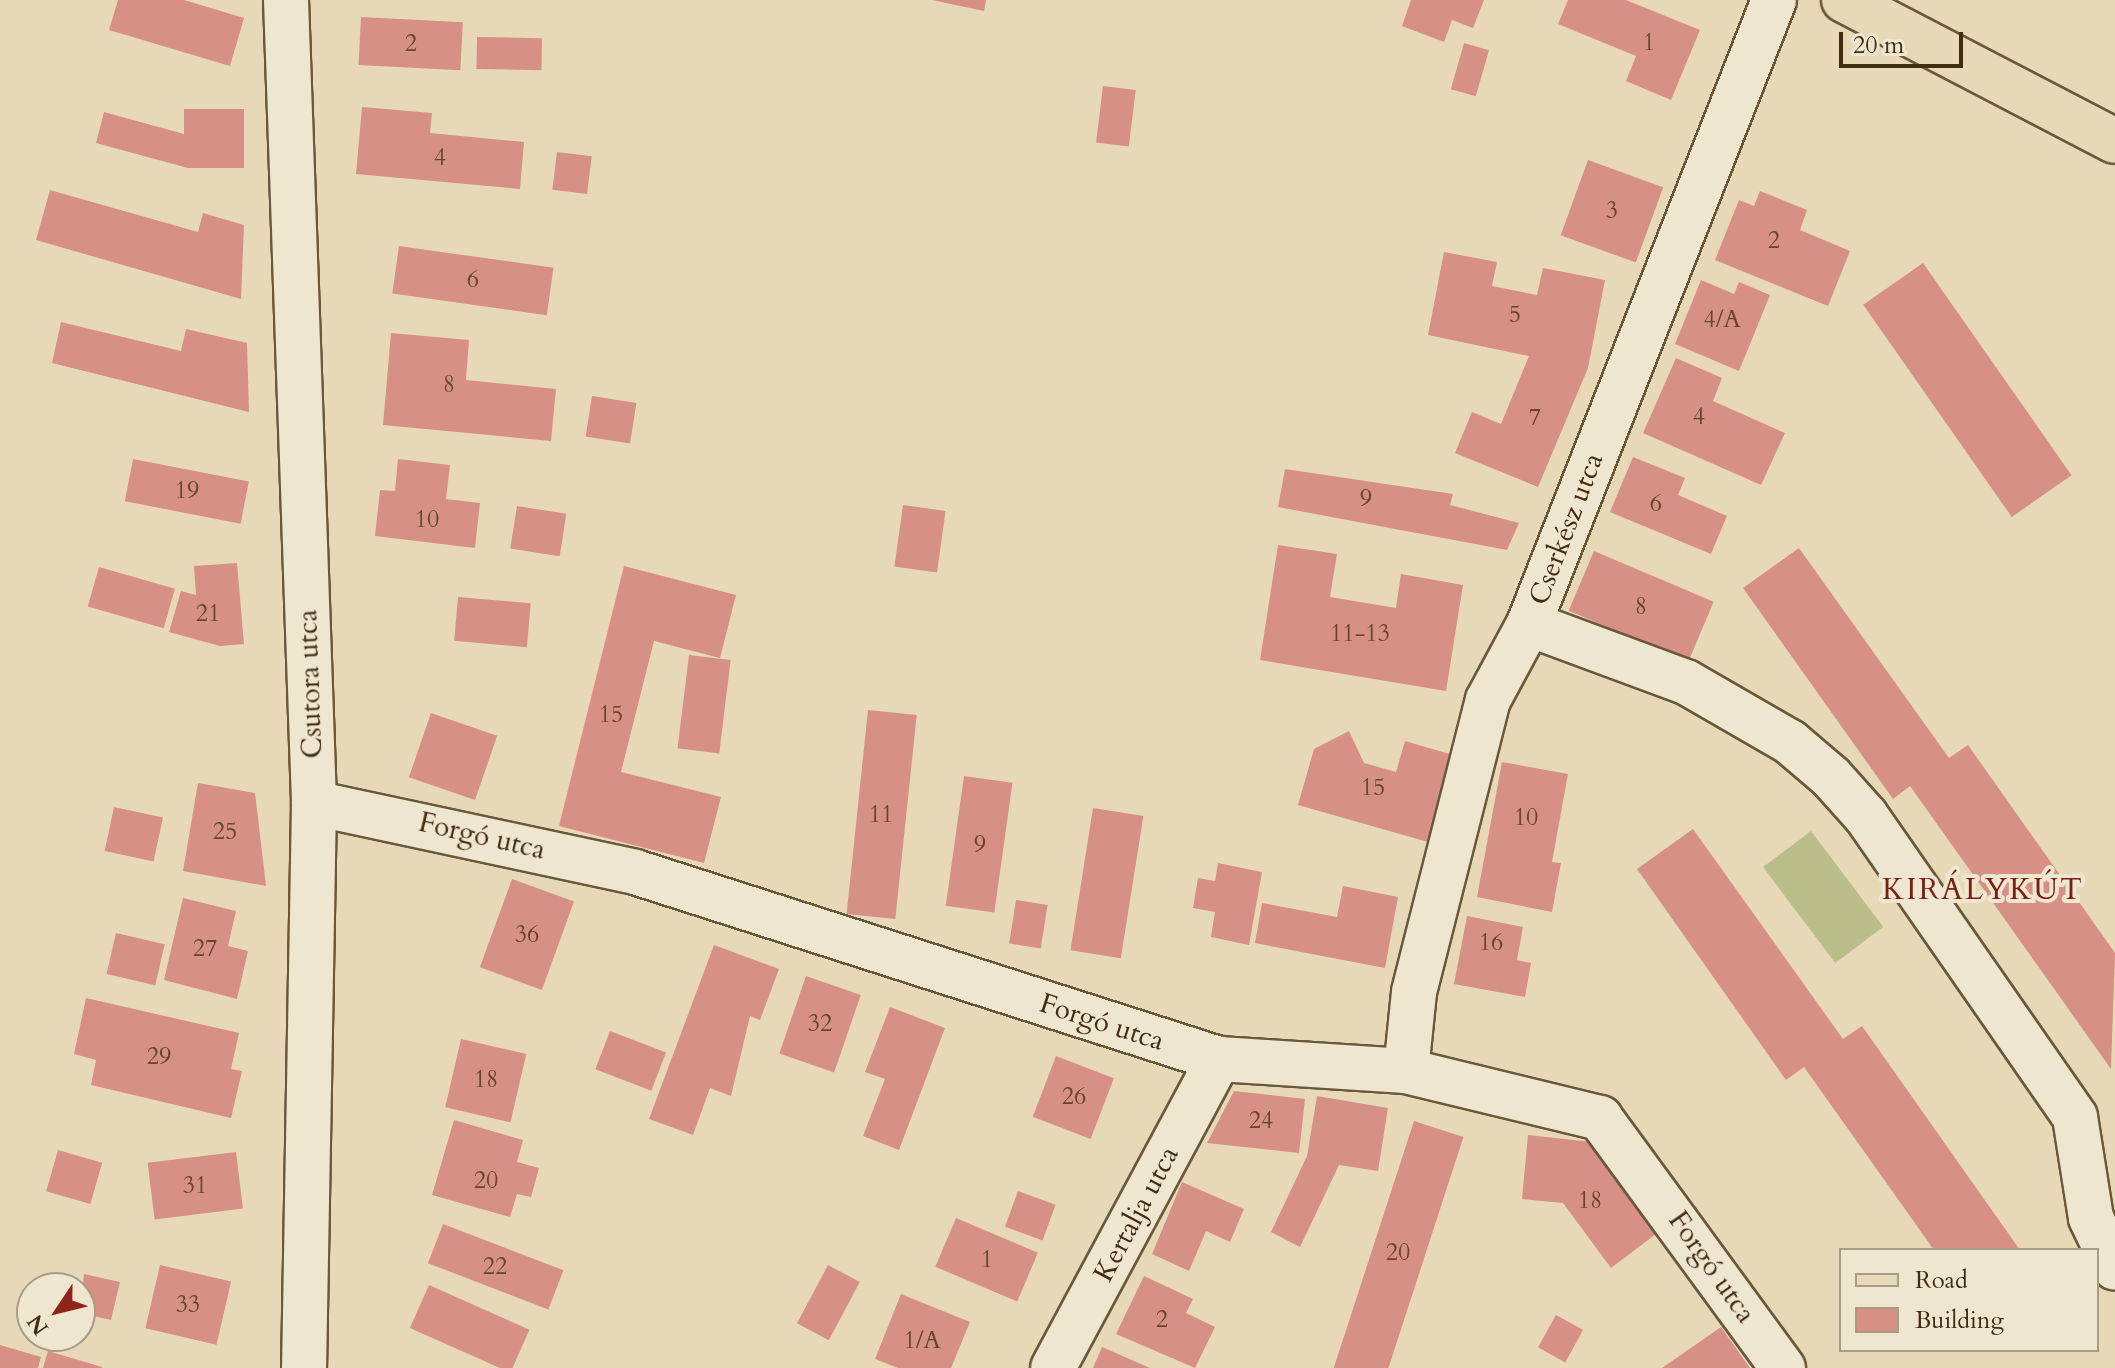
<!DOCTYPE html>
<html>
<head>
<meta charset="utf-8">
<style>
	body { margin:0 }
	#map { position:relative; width:2115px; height:1368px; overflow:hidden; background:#e7d9b7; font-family:Cardo,serif }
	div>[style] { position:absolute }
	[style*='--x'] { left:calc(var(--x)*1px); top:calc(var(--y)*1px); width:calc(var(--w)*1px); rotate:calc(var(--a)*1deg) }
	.green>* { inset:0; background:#babe8b; transform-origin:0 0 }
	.building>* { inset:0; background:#d79085; transform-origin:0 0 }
	.roads { filter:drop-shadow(2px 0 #6a583b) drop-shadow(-2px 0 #6a583b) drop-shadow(0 2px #6a583b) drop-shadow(0 -2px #6a583b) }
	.minor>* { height:44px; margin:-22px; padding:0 22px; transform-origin:22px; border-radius:22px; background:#efe6d0 }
	.major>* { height:44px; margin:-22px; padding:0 22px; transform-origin:22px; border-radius:22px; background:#e7d9b7 }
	span { translate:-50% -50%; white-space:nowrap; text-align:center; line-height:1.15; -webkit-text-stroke:8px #efe6d0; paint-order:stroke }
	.number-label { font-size:24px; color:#66462f }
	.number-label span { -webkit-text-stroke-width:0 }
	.street-label { font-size:28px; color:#412d12 }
	.neighbourhood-label { font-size:30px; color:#7a1f14; letter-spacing:2px }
	.legend { position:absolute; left:1839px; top:1248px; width:260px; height:104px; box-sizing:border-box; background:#efe6d0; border:2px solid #a99c84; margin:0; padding:10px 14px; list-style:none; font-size:24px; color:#412d12 }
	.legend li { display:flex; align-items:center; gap:16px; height:40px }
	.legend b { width:40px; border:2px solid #a99c84 }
	.north { position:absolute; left:16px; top:1272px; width:80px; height:80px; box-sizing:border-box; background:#efe6d0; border:2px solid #a99c84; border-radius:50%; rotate:235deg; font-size:22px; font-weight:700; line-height:32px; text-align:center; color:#412d12 }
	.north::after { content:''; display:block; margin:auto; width:28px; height:36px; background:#8f2418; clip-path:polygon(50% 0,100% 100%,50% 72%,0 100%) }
	.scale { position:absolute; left:1839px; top:32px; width:124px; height:36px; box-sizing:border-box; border:4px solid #412d12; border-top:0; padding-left:10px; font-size:24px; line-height:28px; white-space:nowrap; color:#412d12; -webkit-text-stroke:6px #efe6d0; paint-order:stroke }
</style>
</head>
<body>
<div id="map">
	<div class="green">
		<i style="left:1811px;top:831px;width:120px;height:60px;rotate:53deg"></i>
	</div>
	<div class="building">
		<i style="clip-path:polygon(118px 0,184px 0,244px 18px,230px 66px,109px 30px)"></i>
		<i style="clip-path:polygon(932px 0,986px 0,984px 11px)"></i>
		<i style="clip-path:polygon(1411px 0,1484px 0,1473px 28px,1452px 20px,1444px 42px,1402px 26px)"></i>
		<i style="clip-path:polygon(1568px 0,1626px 0,1700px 30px,1671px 100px,1626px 81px,1636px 56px,1558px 24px)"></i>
		<i style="left:361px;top:17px;width:102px;height:48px;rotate:3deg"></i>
		<i style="left:477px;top:37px;width:65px;height:32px;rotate:1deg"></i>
		<i style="left:1464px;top:43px;width:26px;height:48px;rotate:16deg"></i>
		<i style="left:1103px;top:86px;width:33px;height:57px;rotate:7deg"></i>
		<i style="clip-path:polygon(362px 107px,432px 113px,430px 133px,524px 142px,520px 189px,356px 174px)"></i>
		<i style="clip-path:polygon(184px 109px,244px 109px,244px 168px,188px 168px,96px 143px,104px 112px,184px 134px)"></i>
		<i style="left:557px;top:152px;width:35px;height:38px;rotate:7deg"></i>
		<i style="left:1588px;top:160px;width:80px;height:80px;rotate:20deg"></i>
		<i style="clip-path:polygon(50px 190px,198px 232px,203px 213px,244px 225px,241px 299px,36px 240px)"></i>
		<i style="clip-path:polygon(1760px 191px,1807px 210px,1800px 230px,1850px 251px,1828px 306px,1715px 260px,1739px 200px,1754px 206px)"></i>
		<i style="left:399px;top:246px;width:156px;height:48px;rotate:8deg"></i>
		<i style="clip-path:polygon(1444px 252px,1497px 262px,1492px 286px,1537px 295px,1543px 268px,1605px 280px,1588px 368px,1538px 487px,1455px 453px,1472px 412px,1501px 424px,1529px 356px,1428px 335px)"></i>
		<i style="left:1923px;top:263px;width:259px;height:73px;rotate:55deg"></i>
		<i style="clip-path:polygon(1701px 280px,1734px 294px,1739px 282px,1770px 295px,1739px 371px,1675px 344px)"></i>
		<i style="clip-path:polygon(61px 322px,181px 351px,186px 329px,247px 343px,249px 412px,52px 363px)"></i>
		<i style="clip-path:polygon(391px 333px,469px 340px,466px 380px,556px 389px,551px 441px,383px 425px)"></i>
		<i style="clip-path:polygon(1676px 358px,1722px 378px,1713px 401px,1785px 433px,1761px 485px,1643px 433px)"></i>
		<i style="left:592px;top:396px;width:45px;height:41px;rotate:9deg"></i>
		<i style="clip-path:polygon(1633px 457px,1685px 478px,1678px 495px,1727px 516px,1711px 554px,1610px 512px)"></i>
		<i style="left:133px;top:459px;width:118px;height:43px;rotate:11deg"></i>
		<i style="clip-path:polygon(398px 459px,450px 465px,446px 499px,480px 503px,475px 548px,375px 536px,380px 490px,395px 491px)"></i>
		<i style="clip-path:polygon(1285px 469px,1453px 494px,1450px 505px,1519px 523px,1507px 550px,1278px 507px)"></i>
		<i style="left:903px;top:505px;width:43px;height:62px;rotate:8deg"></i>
		<i style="left:517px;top:506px;width:50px;height:43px;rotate:9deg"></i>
		<i style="clip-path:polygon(1278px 545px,1337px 554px,1330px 597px,1396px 608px,1401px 574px,1463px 585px,1446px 691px,1260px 660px)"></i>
		<i style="clip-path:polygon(1799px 548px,1949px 758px,1968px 745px,2115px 953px,2111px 1069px,1910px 786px,1893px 799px,1743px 588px)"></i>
		<i style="left:1594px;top:551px;width:130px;height:65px;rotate:23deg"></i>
		<i style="clip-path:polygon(237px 563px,244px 644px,220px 646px,169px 632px,181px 591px,196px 595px,194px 566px)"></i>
		<i style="clip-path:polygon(624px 566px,736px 595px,720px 658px,654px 641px,621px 772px,721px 797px,704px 863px,559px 826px)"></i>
		<i style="left:99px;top:567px;width:79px;height:41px;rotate:16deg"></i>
		<i style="left:458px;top:597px;width:73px;height:44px;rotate:5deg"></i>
		<i style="left:689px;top:655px;width:42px;height:94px;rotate:7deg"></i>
		<i style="left:868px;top:710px;width:49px;height:205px;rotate:6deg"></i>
		<i style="left:431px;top:713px;width:70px;height:68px;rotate:19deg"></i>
		<i style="clip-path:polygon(1349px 731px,1364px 763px,1396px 772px,1405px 741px,1453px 755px,1428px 842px,1298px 805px,1314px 749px)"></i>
		<i style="clip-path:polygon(1502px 762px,1568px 774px,1552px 862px,1561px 863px,1552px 912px,1477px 897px)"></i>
		<i style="left:964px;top:776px;width:49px;height:131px;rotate:8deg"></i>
		<i style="clip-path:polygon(198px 783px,255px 793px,266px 886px,183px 871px)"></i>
		<i style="left:114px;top:807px;width:50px;height:45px;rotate:12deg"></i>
		<i style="left:1093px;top:808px;width:51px;height:144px;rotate:9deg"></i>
		<i style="clip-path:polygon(1693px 829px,1843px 1039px,1862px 1026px,2020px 1250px,1934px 1250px,1804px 1067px,1786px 1080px,1637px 869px)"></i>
		<i style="clip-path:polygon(1218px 863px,1262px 872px,1249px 945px,1211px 937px,1215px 912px,1193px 908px,1198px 878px,1215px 881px)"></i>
		<i style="left:512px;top:879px;width:66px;height:94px;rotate:20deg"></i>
		<i style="clip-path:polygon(1343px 886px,1398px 897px,1385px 968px,1255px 943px,1262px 903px,1337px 917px)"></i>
		<i style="clip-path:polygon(183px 898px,236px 911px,228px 946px,248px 951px,237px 999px,164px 980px)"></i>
		<i style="left:1016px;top:900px;width:32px;height:44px;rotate:9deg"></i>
		<i style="clip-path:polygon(1467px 916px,1523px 927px,1517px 960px,1531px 963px,1525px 997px,1454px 984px)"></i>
		<i style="left:116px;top:933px;width:50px;height:42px;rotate:13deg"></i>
		<i style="clip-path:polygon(714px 945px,779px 969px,760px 1020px,750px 1016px,731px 1096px,710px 1088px,693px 1135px,649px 1119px)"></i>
		<i style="left:806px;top:976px;width:58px;height:82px;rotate:19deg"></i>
		<i style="clip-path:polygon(86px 998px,239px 1033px,231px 1069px,242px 1071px,231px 1118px,91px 1085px,96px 1060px,74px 1054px)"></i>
		<i style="clip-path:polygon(890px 1007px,945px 1028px,899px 1150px,863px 1136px,885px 1079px,865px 1072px)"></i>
		<i style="left:610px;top:1031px;width:60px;height:41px;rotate:21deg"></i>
		<i style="left:461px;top:1039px;width:67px;height:70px;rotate:13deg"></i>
		<i style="left:1056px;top:1056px;width:62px;height:65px;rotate:21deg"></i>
		<i style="clip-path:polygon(1234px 1091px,1305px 1099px,1299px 1153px,1207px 1143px)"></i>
		<i style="clip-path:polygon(1317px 1096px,1388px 1108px,1378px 1171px,1339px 1165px,1300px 1247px,1271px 1232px,1307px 1156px)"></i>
		<i style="clip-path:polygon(454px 1120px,523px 1140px,517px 1162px,539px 1168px,531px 1197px,517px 1194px,510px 1217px,432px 1195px)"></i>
		<i style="left:1414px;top:1121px;width:52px;height:260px;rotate:18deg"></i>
		<i style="clip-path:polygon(1528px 1135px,1592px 1142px,1660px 1231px,1611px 1268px,1563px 1203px,1522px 1199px)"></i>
		<i style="left:58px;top:1150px;width:46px;height:43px;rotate:16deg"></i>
		<i style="left:236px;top:1152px;width:57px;height:89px;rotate:83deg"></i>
		<i style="clip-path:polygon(1182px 1182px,1244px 1209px,1230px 1242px,1206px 1231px,1189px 1271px,1152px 1254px)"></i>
		<i style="left:1018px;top:1191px;width:40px;height:38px;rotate:20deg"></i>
		<i style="left:956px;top:1218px;width:89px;height:53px;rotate:23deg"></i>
		<i style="left:443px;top:1224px;width:129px;height:42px;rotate:21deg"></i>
		<i style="left:160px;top:1265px;width:73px;height:65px;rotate:13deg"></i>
		<i style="left:828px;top:1265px;width:36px;height:66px;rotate:28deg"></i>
		<i style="clip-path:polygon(84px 1274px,120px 1282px,111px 1320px,80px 1313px)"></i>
		<i style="clip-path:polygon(1144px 1276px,1193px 1299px,1186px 1313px,1215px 1327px,1195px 1368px,1116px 1334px)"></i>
		<i style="left:429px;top:1285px;width:110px;height:47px;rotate:24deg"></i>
		<i style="clip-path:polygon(901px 1294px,970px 1322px,951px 1368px,898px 1368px,875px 1359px)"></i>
		<i style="left:1556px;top:1315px;width:31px;height:37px;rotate:29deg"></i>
		<i style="clip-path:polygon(1721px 1327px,1750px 1368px,1662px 1368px)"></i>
		<i style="clip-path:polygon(0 1345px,41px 1357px,38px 1368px,0 1368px)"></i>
		<i style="clip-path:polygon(1102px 1347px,1150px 1368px,1093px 1368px)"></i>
		<i style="clip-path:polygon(48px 1351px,102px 1367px,102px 1368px,43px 1368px)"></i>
	</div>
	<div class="roads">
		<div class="minor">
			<i style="--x:286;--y:0;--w:803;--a:88"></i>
			<i style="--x:314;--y:803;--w:565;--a:91.01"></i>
			<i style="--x:1529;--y:624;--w:167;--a:20.3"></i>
			<i style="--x:1686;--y:682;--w:120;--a:30"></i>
			<i style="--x:1790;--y:742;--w:54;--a:40.5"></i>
			<i style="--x:1831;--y:777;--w:52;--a:48.1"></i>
			<i style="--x:1866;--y:816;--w:366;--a:55.2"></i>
			<i style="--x:2075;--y:1117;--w:102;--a:81"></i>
			<i style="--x:2091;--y:1218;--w:55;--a:64.4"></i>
			<i style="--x:314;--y:803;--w:328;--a:12.1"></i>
			<i style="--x:635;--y:872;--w:613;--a:17.76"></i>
			<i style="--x:1219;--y:1059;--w:187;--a:3.7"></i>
			<i style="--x:1406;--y:1071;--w:200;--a:13.6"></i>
			<i style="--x:1600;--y:1118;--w:310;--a:53.8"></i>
			<i style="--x:1406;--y:1071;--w:79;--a:-84.2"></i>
			<i style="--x:1414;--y:992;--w:301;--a:-75.8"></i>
			<i style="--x:1488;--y:700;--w:86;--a:-61.7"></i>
			<i style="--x:1529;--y:624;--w:670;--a:-68.56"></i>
			<i style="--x:1053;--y:1368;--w:351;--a:-61.8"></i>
		</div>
		<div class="major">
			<i style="--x:1844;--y:0;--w:305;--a:27.5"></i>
		</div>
	</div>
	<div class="number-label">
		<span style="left:1649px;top:43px">1</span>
		<span style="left:411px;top:44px">2</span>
		<span style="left:440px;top:158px">4</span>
		<span style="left:1612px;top:211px">3</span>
		<span style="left:1774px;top:241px">2</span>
		<span style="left:473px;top:280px">6</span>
		<span style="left:1515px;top:315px">5</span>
		<span style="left:1722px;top:320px">4/A</span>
		<span style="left:449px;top:385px">8</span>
		<span style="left:1699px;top:417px">4</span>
		<span style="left:1535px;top:418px">7</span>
		<span style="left:187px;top:491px">19</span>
		<span style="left:1366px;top:499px">9</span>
		<span style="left:1656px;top:504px">6</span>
		<span style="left:427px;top:520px">10</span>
		<span style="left:1641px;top:607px">8</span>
		<span style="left:208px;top:614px">21</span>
		<span style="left:1360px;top:634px">11-13</span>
		<span style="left:611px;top:715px">15</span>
		<span style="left:1373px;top:788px">15</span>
		<span style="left:881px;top:815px">11</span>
		<span style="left:1526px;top:818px">10</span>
		<span style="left:225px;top:832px">25</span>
		<span style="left:980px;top:845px">9</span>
		<span style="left:527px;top:935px">36</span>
		<span style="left:1491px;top:943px">16</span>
		<span style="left:205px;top:949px">27</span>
		<span style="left:820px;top:1024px">32</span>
		<span style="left:159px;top:1057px">29</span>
		<span style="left:486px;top:1080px">18</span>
		<span style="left:1074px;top:1097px">26</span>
		<span style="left:1261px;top:1121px">24</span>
		<span style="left:486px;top:1181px">20</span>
		<span style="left:195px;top:1186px">31</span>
		<span style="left:1590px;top:1201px">18</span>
		<span style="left:1398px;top:1253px">20</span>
		<span style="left:987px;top:1260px">1</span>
		<span style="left:495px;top:1267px">22</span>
		<span style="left:188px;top:1305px">33</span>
		<span style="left:1162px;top:1320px">2</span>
		<span style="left:922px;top:1341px">1/A</span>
	</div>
	<div class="street-label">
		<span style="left:1566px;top:529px;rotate:-69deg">Cserkész utca</span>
		<span style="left:310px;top:684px;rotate:-92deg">Csutora utca</span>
		<span style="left:482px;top:836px;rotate:13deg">Forgó utca</span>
		<span style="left:1102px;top:1022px;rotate:18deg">Forgó utca</span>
		<span style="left:1136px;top:1214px;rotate:-62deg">Kertalja utca</span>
		<span style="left:1712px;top:1267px;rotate:55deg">Forgó utca</span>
	</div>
	<div class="neighbourhood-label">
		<span style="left:1983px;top:890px">KIRÁLYKÚT</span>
	</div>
	<ul class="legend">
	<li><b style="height:10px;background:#e7d9b7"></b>Road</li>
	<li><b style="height:22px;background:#d79085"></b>Building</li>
	</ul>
	<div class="north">N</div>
	<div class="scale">20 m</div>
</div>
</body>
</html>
